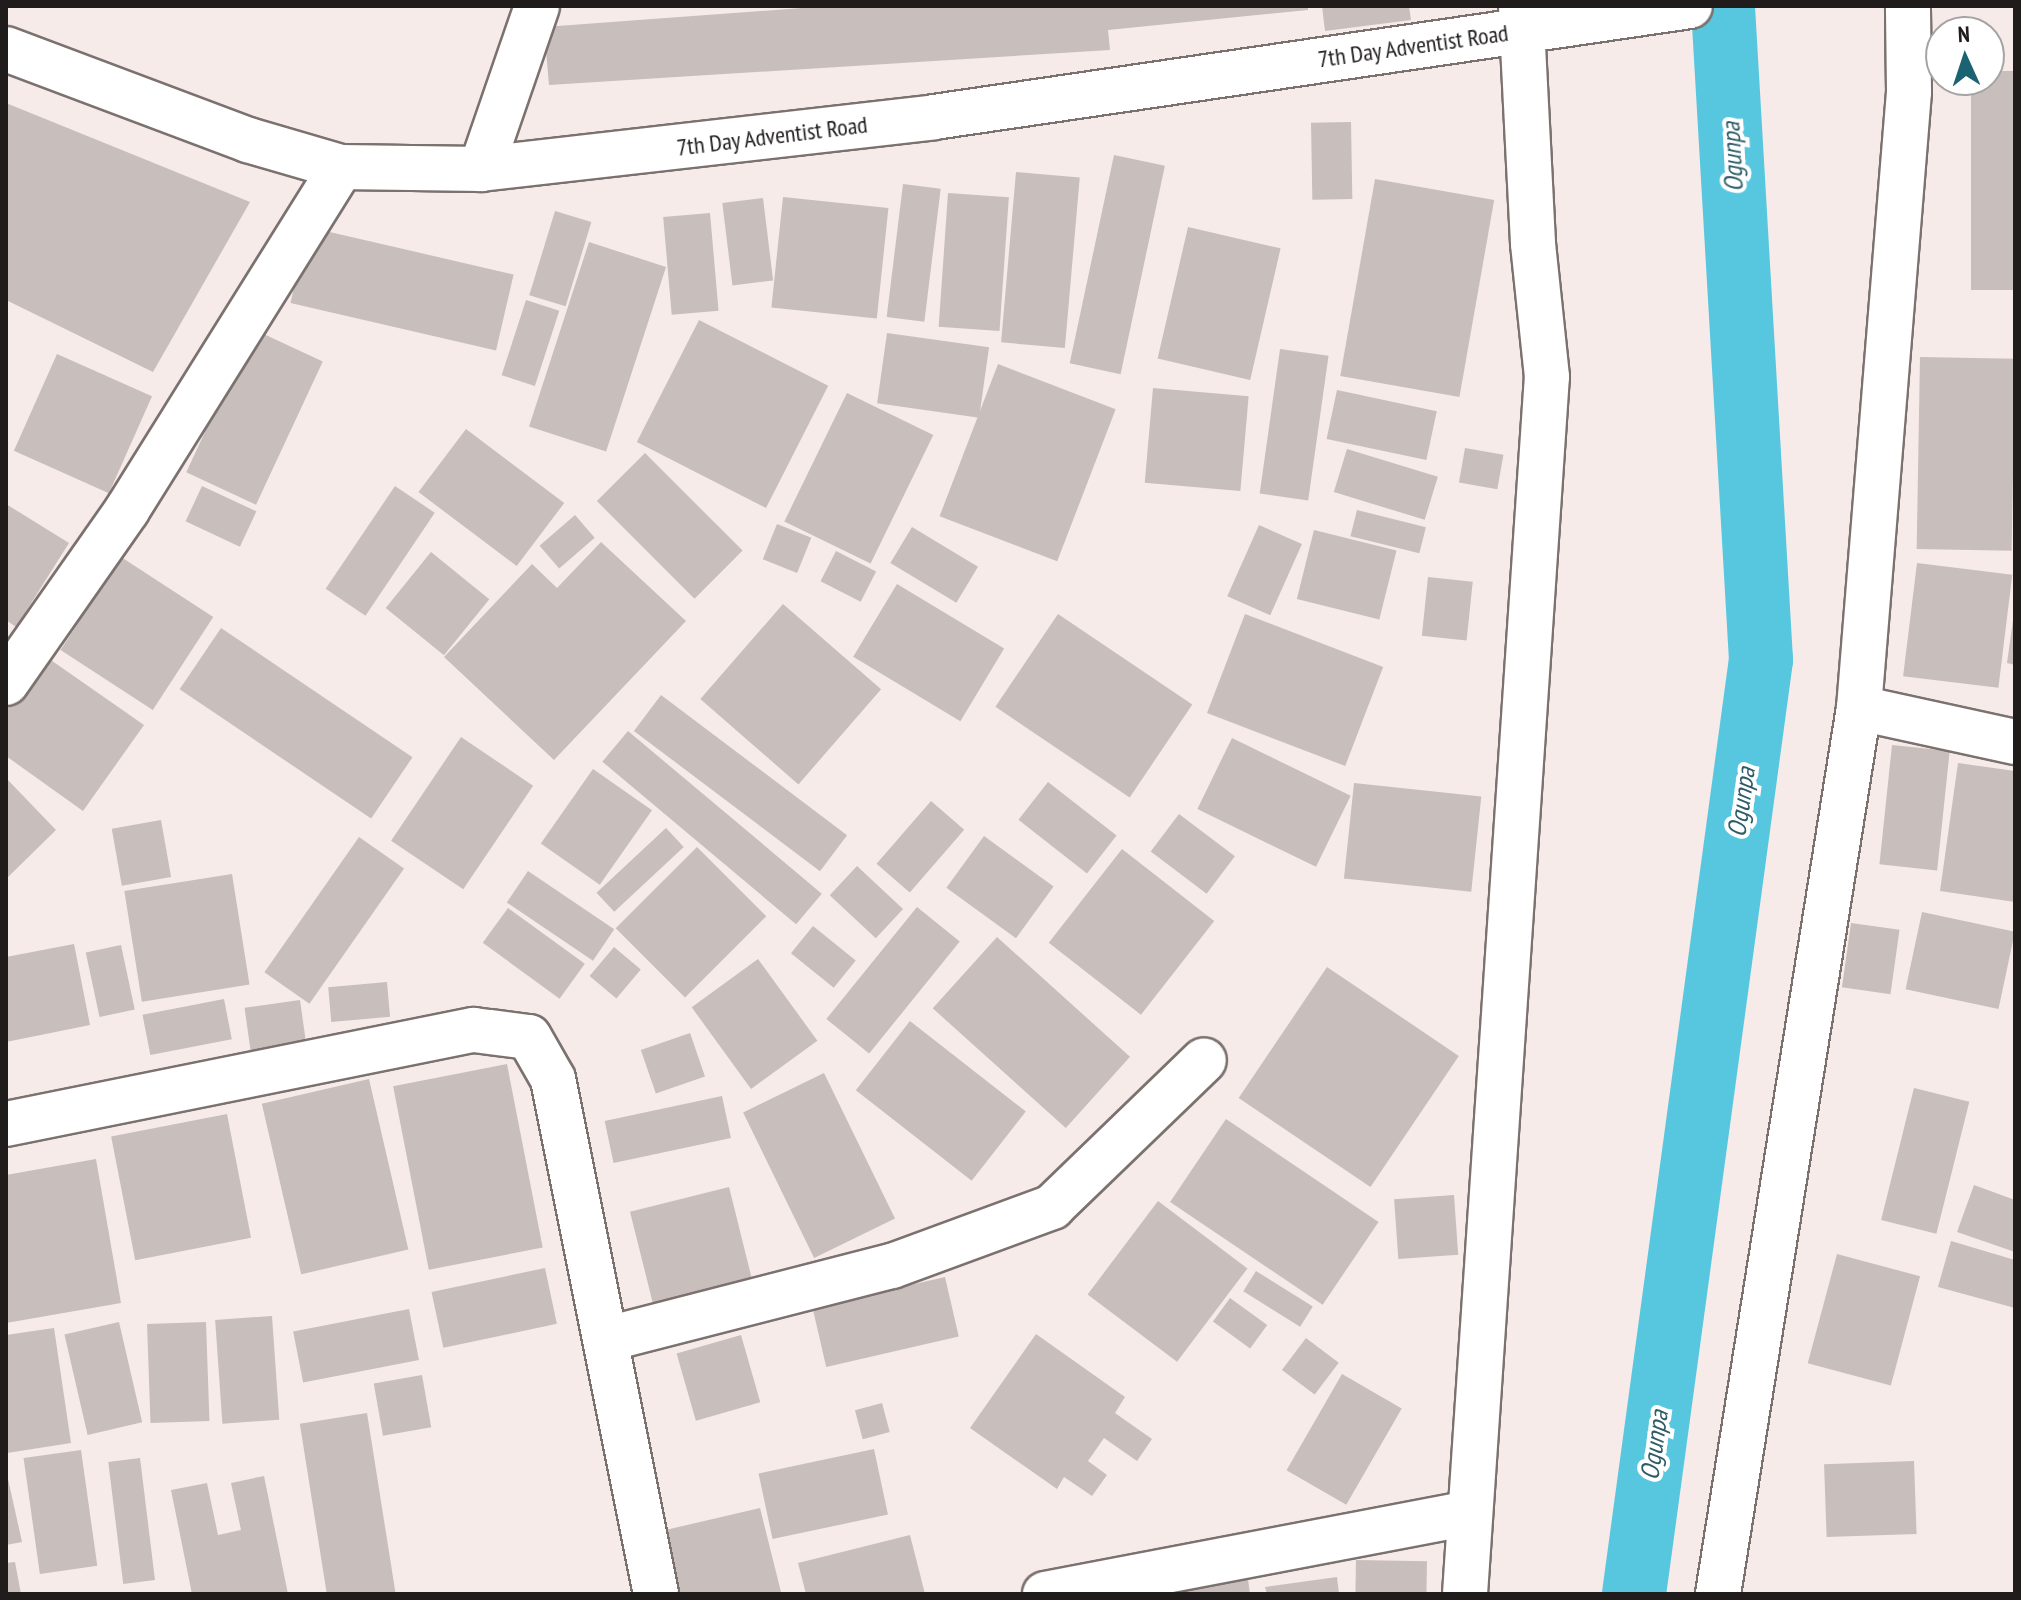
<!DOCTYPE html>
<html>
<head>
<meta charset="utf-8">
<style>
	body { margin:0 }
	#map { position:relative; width:2021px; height:1600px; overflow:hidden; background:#f6ebe9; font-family:"PT Sans Narrow",sans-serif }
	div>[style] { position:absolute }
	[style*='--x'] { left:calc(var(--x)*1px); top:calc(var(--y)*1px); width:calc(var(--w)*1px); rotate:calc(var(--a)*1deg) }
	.canal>* { height:64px; margin:-32px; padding:0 32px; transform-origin:32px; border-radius:32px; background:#57c7df }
	.building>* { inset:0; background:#c8bebb; transform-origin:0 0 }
	.roads { filter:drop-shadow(2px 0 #7b726f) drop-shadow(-2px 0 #7b726f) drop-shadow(0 2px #7b726f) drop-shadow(0 -2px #7b726f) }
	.minor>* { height:44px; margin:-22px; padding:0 22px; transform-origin:22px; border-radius:22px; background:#fff }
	span { translate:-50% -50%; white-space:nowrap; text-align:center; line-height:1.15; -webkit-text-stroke:8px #fff; paint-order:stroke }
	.street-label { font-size:24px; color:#1f1c1b }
	.water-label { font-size:26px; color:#2e5d68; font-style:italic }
	.frame { position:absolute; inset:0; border:8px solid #1f1c1b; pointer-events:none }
	.north { position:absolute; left:1925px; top:16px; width:80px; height:80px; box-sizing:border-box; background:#fff; border:2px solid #a5a4a4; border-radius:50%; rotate:357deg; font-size:22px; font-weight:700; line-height:32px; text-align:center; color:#1f1c1b }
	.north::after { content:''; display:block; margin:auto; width:28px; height:36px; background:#1b6372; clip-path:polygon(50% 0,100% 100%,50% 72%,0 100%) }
</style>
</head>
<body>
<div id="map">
	<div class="canal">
		<i style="--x:1634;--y:1594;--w:943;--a:-82.26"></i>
		<i style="--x:1761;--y:660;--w:655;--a:-93.33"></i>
	</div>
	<div class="building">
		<i style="clip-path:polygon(829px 6px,1308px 6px,1308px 10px,1108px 30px,1110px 50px,549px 85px,544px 27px)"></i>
		<i style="clip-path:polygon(1322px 6px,1409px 6px,1411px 20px,1325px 31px)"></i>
		<i style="clip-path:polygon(1989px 71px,2015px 71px,2015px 290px,1971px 290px,1971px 80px,1989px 80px)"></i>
		<i style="clip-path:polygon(6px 103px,250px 202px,153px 372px,6px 300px)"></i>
		<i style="left:1351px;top:122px;width:77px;height:40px;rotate:89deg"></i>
		<i style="left:1114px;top:155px;width:52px;height:213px;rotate:12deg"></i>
		<i style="left:1016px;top:172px;width:64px;height:171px;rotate:5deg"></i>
		<i style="left:1375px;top:179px;width:121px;height:200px;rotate:10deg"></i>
		<i style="left:903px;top:184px;width:38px;height:134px;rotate:7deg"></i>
		<i style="left:948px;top:193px;width:61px;height:134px;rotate:4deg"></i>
		<i style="left:783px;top:197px;width:106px;height:111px;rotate:6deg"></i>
		<i style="left:763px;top:198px;width:83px;height:41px;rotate:83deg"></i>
		<i style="left:555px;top:211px;width:38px;height:88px;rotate:17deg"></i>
		<i style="left:710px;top:213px;width:98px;height:47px;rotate:85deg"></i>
		<i style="left:308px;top:227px;width:211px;height:78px;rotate:13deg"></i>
		<i style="left:1188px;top:227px;width:95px;height:135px;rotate:13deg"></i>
		<i style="left:589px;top:242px;width:81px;height:194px;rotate:18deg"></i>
		<i style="left:526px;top:300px;width:35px;height:79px;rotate:18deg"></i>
		<i style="left:699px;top:320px;width:145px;height:137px;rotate:27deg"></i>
		<i style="left:253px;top:329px;width:77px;height:158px;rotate:25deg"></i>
		<i style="left:887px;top:333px;width:103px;height:71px;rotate:8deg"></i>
		<i style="left:1280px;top:349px;width:49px;height:146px;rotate:8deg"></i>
		<i style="left:57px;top:354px;width:104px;height:106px;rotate:24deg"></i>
		<i style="left:1920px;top:357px;width:95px;height:192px;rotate:1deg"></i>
		<i style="left:998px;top:364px;width:126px;height:163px;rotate:21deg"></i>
		<i style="left:1153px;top:388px;width:96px;height:95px;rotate:5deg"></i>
		<i style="left:1337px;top:390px;width:102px;height:50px;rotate:12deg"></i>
		<i style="left:847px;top:393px;width:96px;height:143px;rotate:26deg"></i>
		<i style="left:466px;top:429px;width:123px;height:79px;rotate:37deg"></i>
		<i style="left:1465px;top:448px;width:39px;height:35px;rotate:10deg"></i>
		<i style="left:1347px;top:449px;width:95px;height:45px;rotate:17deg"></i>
		<i style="left:645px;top:453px;width:138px;height:68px;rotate:45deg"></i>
		<i style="left:202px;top:486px;width:60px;height:39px;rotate:25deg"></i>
		<i style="left:395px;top:486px;width:48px;height:124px;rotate:34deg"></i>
		<i style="clip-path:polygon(6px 504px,69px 543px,16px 627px,6px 620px)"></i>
		<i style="left:1357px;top:510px;width:71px;height:27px;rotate:14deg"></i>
		<i style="left:575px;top:515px;width:30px;height:47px;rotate:49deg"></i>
		<i style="left:777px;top:524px;width:37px;height:38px;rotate:22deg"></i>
		<i style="left:1259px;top:525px;width:47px;height:78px;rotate:24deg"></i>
		<i style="left:912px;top:527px;width:77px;height:42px;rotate:31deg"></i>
		<i style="left:1314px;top:530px;width:85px;height:71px;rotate:14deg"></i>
		<i style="clip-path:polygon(601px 542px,686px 621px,554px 760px,444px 657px,532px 564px,557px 588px)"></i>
		<i style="left:836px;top:551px;width:45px;height:34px;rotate:27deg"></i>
		<i style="left:431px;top:552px;width:75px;height:72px;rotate:39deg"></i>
		<i style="left:121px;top:557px;width:110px;height:111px;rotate:33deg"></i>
		<i style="left:1917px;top:563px;width:96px;height:114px;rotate:7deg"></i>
		<i style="left:1428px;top:577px;width:45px;height:59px;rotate:6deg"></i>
		<i style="left:897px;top:584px;width:125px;height:85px;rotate:31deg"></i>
		<i style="left:783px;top:604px;width:130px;height:126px;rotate:41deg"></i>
		<i style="left:1058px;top:614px;width:162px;height:112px;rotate:34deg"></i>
		<i style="left:1245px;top:614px;width:148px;height:106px;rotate:21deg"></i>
		<i style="clip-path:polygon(2013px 620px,2015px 621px,2015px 665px,2007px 663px)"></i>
		<i style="left:221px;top:628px;width:231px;height:74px;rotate:34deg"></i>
		<i style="clip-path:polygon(45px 656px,144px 725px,83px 811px,6px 756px,6px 711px)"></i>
		<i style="left:661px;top:695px;width:233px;height:45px;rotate:37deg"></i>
		<i style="left:628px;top:731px;width:253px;height:40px;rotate:40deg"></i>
		<i style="left:461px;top:737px;width:87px;height:125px;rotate:34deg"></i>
		<i style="left:1232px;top:738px;width:132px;height:79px;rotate:26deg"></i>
		<i style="left:1892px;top:745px;width:58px;height:120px;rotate:6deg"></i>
		<i style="clip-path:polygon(1958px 763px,2015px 771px,2015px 902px,1940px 891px)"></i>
		<i style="left:593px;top:769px;width:72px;height:91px;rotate:35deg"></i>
		<i style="clip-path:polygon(6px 778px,56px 830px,6px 879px)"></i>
		<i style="left:1048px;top:782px;width:87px;height:48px;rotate:38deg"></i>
		<i style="left:1354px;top:783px;width:128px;height:96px;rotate:6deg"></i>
		<i style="left:931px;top:801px;width:44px;height:83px;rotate:41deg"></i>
		<i style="left:1179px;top:814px;width:70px;height:47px;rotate:37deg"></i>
		<i style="left:161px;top:820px;width:58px;height:50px;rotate:80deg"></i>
		<i style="left:666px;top:828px;width:26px;height:95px;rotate:47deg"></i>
		<i style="left:984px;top:836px;width:86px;height:64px;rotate:36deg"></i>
		<i style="left:359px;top:837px;width:55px;height:165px;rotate:35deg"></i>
		<i style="left:697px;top:847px;width:98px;height:115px;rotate:45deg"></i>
		<i style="left:1122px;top:849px;width:117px;height:119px;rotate:38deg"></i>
		<i style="left:857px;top:866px;width:63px;height:40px;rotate:43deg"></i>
		<i style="left:528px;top:871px;width:104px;height:38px;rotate:34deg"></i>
		<i style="left:232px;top:874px;width:112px;height:109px;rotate:81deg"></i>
		<i style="left:917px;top:907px;width:55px;height:144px;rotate:39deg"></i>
		<i style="left:508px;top:908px;width:95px;height:43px;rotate:36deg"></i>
		<i style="left:1922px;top:912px;width:95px;height:79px;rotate:12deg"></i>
		<i style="left:1851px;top:923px;width:49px;height:65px;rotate:8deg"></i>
		<i style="left:813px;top:926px;width:55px;height:35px;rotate:39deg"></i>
		<i style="left:997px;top:937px;width:179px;height:96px;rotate:42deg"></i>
		<i style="clip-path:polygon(74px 944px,90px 1025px,6px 1042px,6px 957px)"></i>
		<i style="left:121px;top:945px;width:66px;height:36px;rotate:78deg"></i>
		<i style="left:614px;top:947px;width:35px;height:38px;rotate:40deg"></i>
		<i style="left:758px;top:959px;width:101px;height:82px;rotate:54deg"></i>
		<i style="left:1327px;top:967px;width:159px;height:158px;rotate:34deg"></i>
		<i style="left:387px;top:982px;width:35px;height:59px;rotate:85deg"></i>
		<i style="left:224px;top:999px;width:41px;height:83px;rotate:79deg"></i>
		<i style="left:300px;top:1000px;width:49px;height:56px;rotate:82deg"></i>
		<i style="left:910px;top:1021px;width:147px;height:88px;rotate:38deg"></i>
		<i style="left:690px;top:1033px;width:46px;height:52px;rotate:71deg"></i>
		<i style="left:507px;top:1064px;width:187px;height:116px;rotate:79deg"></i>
		<i style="left:824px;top:1073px;width:162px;height:90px;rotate:64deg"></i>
		<i style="left:369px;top:1079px;width:175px;height:110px;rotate:77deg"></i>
		<i style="left:1914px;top:1088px;width:57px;height:136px;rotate:14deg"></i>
		<i style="left:722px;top:1096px;width:43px;height:120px;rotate:78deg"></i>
		<i style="left:227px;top:1114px;width:126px;height:118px;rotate:79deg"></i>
		<i style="left:1226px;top:1119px;width:184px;height:100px;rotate:34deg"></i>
		<i style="clip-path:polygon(96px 1159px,121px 1303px,6px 1323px,6px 1175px)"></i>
		<i style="clip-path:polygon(1974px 1185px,2015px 1200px,2015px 1252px,1957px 1232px)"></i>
		<i style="left:729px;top:1187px;width:102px;height:102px;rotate:76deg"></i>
		<i style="left:1454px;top:1195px;width:60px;height:60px;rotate:86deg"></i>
		<i style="left:1158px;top:1201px;width:112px;height:117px;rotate:37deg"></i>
		<i style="clip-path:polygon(1951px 1241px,2015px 1260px,2015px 1308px,1938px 1287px)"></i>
		<i style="left:1837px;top:1254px;width:86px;height:113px;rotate:15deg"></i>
		<i style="left:545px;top:1268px;width:57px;height:116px;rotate:78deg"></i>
		<i style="left:1256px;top:1271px;width:67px;height:24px;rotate:32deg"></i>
		<i style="left:945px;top:1277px;width:61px;height:136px;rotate:77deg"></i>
		<i style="left:1230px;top:1298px;width:46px;height:29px;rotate:36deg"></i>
		<i style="left:409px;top:1309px;width:52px;height:118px;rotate:79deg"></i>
		<i style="left:272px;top:1316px;width:104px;height:57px;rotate:86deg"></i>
		<i style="left:119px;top:1322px;width:103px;height:56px;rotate:77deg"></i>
		<i style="left:206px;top:1322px;width:99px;height:59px;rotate:88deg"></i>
		<i style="clip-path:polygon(54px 1328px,71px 1443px,7px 1453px,6px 1335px)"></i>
		<i style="clip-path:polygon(1036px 1334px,1125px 1397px,1115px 1413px,1152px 1439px,1137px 1461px,1104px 1438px,1088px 1461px,1107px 1475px,1092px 1496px,1064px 1477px,1057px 1489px,970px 1428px)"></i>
		<i style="left:741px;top:1335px;width:70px;height:67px;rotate:74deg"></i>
		<i style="left:1306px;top:1338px;width:41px;height:40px;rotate:37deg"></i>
		<i style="left:1342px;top:1374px;width:69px;height:111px;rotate:30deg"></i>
		<i style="left:422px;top:1375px;width:53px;height:49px;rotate:80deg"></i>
		<i style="left:882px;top:1403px;width:30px;height:28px;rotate:75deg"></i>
		<i style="left:367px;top:1413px;width:183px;height:68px;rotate:81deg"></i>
		<i style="left:874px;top:1449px;width:67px;height:118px;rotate:78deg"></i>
		<i style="left:81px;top:1450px;width:117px;height:58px;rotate:82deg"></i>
		<i style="left:140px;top:1458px;width:123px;height:32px;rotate:83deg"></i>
		<i style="left:1914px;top:1461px;width:73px;height:90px;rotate:88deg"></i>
		<i style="clip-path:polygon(6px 1470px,22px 1542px,6px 1545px)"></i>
		<i style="clip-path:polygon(264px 1476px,288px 1594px,192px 1594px,171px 1490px,207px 1483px,218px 1535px,241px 1530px,231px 1483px)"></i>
		<i style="clip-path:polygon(760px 1508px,781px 1592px,672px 1594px,657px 1532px)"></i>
		<i style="clip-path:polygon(910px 1535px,925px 1594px,806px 1594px,798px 1563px)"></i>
		<i style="left:1356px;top:1560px;width:71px;height:34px;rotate:1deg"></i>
		<i style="clip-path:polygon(15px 1562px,21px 1594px,6px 1594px,6px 1563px)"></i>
		<i style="clip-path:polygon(1247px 1572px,1250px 1594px,1159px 1594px)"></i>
		<i style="clip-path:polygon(1337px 1577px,1339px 1594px,1267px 1594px,1265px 1587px)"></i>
	</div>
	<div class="roads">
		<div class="minor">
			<i style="--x:6;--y:49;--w:259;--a:20.6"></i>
			<i style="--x:248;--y:140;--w:97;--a:16.2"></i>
			<i style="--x:341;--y:167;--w:140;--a:0.8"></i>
			<i style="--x:481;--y:169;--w:456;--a:-6.5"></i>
			<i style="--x:934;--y:117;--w:764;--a:-8.35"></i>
			<i style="--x:481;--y:169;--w:172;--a:-71"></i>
			<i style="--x:6;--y:683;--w:211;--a:-55"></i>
			<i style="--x:127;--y:510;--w:404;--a:-58"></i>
			<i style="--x:1859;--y:708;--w:160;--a:12.3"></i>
			<i style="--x:6;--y:1124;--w:477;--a:-11.4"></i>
			<i style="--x:474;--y:1030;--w:55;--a:7.3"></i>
			<i style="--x:529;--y:1037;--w:48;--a:60.3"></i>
			<i style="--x:553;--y:1079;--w:525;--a:78.69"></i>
			<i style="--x:607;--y:1339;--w:294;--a:-14.4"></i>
			<i style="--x:892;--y:1266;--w:171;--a:-20.2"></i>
			<i style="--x:1052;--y:1207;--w:211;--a:-44"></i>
			<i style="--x:1045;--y:1594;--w:432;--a:-10.8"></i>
			<i style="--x:1465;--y:1594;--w:1220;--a:-86.15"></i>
			<i style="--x:1547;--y:377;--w:135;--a:-96"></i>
			<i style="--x:1533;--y:243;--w:237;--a:-92.9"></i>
			<i style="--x:1718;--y:1594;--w:897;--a:-80.96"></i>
			<i style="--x:1859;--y:708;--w:618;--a:-85.36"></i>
			<i style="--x:1909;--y:92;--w:86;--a:-90.7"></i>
		</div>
	</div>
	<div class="street-label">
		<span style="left:1413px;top:46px;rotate:-8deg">7th Day Adventist Road</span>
		<span style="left:772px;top:136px;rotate:-7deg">7th Day Adventist Road</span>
	</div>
	<div class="water-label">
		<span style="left:1732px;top:157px;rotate:-93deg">Ogunpa</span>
		<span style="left:1741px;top:802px;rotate:-82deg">Ogunpa</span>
		<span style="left:1654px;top:1445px;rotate:-82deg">Ogunpa</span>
	</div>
	<div class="frame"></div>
	<div class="north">N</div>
</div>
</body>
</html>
